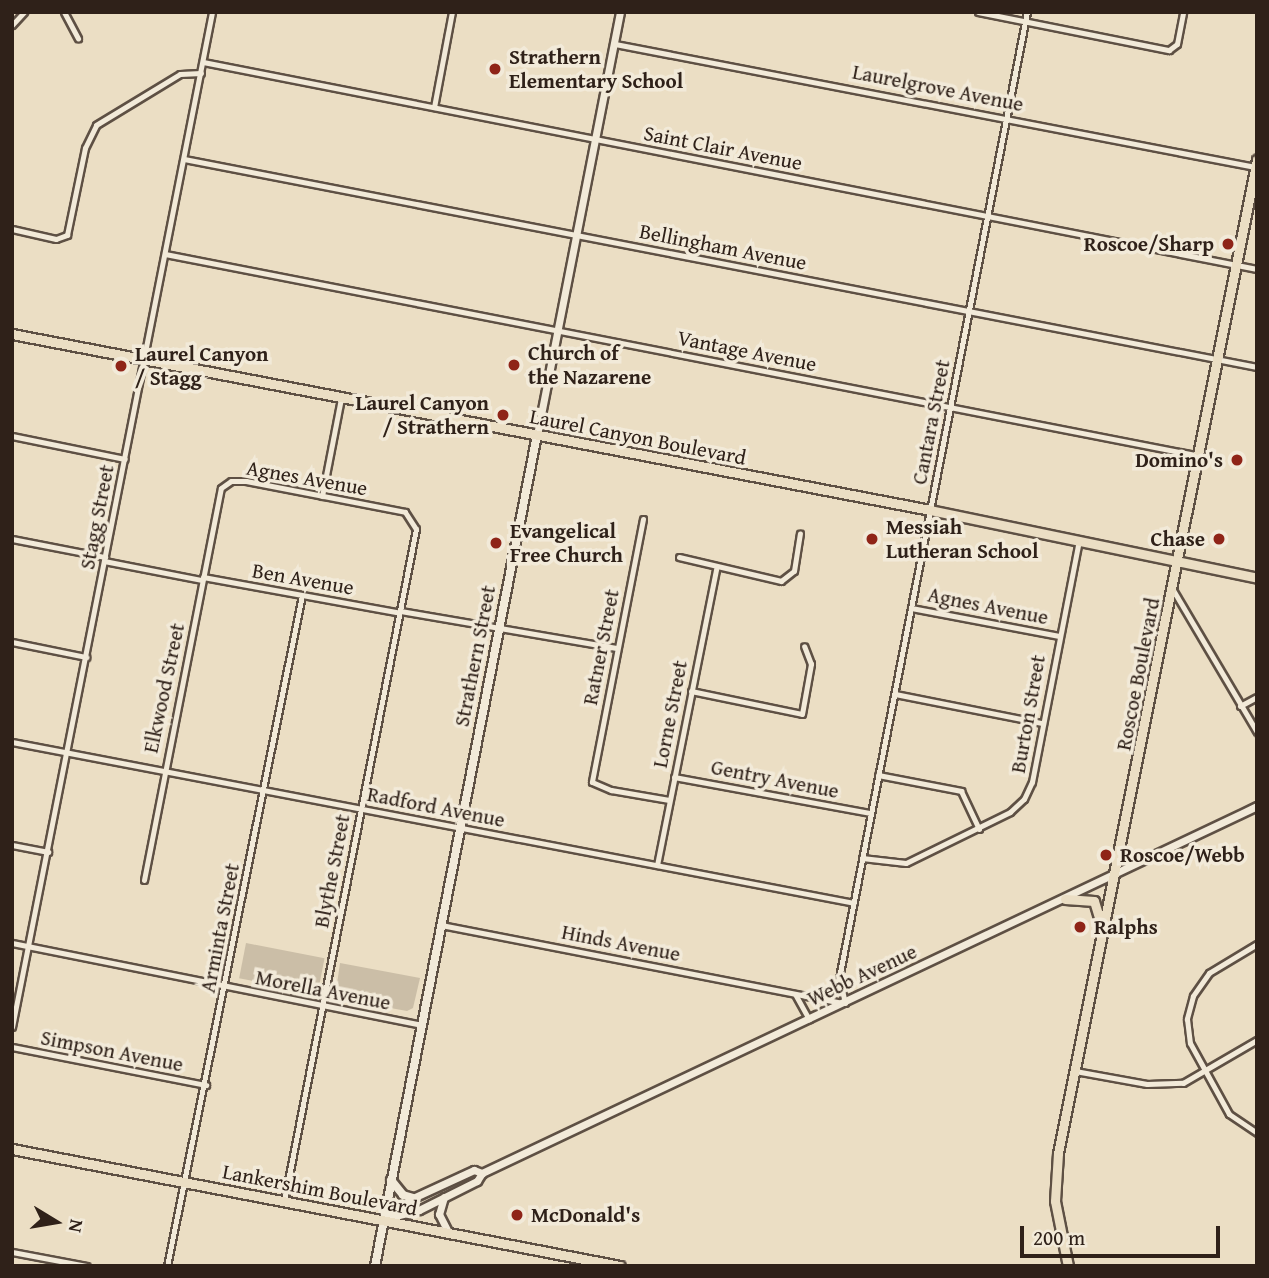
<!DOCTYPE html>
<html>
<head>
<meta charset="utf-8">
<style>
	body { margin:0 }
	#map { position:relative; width:1269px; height:1278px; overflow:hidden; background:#ebdec4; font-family:"Gentium Book Plus",serif }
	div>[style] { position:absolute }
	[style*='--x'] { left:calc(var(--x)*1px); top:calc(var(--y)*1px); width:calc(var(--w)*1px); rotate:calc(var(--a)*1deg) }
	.green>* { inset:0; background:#cbbea7; transform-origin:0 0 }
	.roads { filter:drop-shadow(2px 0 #5e5044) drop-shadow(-2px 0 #5e5044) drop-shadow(0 2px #5e5044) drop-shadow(0 -2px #5e5044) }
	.minor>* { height:5px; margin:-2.5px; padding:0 2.5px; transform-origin:2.5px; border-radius:2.5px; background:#f2ead9 }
	.tertiary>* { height:7px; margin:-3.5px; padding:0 3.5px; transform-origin:3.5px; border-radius:3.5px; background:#f2ead9 }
	.secondary>* { height:8px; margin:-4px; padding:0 4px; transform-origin:4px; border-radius:4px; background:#f2ead9 }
	.primary>* { height:9px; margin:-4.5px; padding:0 4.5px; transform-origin:4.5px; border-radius:4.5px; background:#ebdec4 }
	.dots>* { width:19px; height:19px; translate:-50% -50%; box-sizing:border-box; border:4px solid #f2ead9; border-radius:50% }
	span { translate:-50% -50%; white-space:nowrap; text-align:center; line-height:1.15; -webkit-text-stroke:7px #f2ead9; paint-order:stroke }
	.poi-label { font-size:21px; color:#2f2119; font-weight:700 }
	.left { translate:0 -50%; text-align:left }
	.right { translate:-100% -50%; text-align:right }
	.street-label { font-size:21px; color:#2f2119 }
	.frame { position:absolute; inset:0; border:14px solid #2f2119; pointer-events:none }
	.north { position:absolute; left:21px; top:1187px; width:70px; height:70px; -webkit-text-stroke:5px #f2ead9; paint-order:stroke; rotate:101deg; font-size:19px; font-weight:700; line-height:28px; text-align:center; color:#2f2119 }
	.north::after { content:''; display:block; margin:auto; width:24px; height:32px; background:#2f2119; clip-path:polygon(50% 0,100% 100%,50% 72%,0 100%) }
	.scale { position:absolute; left:1020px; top:1226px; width:200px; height:32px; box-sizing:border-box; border:4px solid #2f2119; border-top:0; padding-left:9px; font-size:21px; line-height:24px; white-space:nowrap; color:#2f2119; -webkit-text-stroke:5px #f2ead9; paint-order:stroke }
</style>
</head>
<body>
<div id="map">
	<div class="green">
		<i style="left:246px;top:943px;width:80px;height:36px;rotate:11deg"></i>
		<i style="clip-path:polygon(340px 963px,420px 978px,413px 1008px,407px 1011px,335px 998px)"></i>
	</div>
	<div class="roads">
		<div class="minor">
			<i style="--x:64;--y:12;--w:30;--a:62"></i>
			<i style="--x:978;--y:12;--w:195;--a:11.3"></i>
			<i style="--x:1169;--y:50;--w:10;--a:-37"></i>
			<i style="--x:1177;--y:44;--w:33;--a:-79"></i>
			<i style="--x:12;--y:25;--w:18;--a:-47"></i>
			<i style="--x:615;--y:44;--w:652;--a:10.88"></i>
			<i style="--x:203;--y:62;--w:1074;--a:11.11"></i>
			<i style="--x:434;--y:107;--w:97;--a:-79.3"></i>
			<i style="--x:184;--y:159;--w:1093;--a:10.97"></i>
			<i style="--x:12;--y:229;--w:45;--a:12.8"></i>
			<i style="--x:56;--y:239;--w:12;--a:-20"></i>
			<i style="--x:67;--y:235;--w:89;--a:-78.3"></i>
			<i style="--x:85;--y:148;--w:25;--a:-64"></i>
			<i style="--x:96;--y:125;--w:98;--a:-31.3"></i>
			<i style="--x:180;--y:74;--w:21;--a:-3"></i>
			<i style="--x:165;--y:254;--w:1055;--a:11.04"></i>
			<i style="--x:12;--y:436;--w:115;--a:11.5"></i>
			<i style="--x:322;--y:496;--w:100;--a:-79"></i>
			<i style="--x:643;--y:519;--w:268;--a:101"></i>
			<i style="--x:592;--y:782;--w:21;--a:23"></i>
			<i style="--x:611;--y:790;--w:59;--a:9.8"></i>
			<i style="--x:12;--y:539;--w:95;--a:11"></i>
			<i style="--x:679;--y:557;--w:105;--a:13.2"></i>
			<i style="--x:781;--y:581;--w:16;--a:-38"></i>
			<i style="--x:794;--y:571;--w:38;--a:-81"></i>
			<i style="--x:104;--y:561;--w:100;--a:11"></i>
			<i style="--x:203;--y:577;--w:196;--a:10.3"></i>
			<i style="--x:1173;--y:590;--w:165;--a:59.4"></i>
			<i style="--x:911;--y:608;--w:151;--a:10.7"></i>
			<i style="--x:400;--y:611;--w:220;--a:9.7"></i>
			<i style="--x:12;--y:642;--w:76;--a:11.5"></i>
			<i style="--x:691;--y:691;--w:113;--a:11.7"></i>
			<i style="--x:802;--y:714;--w:51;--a:-79.8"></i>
			<i style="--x:811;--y:664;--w:19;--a:-111"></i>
			<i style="--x:895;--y:694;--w:150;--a:11.2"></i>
			<i style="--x:1240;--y:706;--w:19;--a:-28"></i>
			<i style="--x:12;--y:742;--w:857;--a:10.82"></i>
			<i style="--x:878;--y:775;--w:85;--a:10.9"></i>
			<i style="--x:961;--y:791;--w:42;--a:64.7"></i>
			<i style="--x:674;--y:777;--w:200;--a:10.4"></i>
			<i style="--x:12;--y:845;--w:37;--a:11"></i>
			<i style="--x:862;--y:858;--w:44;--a:6.5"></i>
			<i style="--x:906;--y:863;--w:116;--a:-26.1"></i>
			<i style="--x:1010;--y:812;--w:19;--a:-43"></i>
			<i style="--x:1024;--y:799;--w:19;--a:-65"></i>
			<i style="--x:1032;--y:782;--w:247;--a:-79"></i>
			<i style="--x:657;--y:865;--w:302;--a:-78.7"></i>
			<i style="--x:144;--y:880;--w:399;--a:-78.9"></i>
			<i style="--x:221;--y:488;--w:12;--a:-35"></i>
			<i style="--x:231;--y:481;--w:15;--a:0"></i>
			<i style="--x:246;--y:481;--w:162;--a:11"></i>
			<i style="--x:405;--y:512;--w:20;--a:57"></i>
			<i style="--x:416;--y:529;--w:685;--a:101.11"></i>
			<i style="--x:441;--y:925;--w:409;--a:11"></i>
			<i style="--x:12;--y:943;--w:417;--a:11.3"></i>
			<i style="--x:1257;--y:944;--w:56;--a:148.9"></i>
			<i style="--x:1209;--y:973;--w:28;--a:125"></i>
			<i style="--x:1193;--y:996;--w:24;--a:105"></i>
			<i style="--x:1187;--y:1019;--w:24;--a:83"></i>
			<i style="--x:1190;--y:1043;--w:81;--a:61.2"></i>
			<i style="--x:1229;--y:1114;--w:34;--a:34"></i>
			<i style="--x:795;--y:994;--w:29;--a:61"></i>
			<i style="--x:845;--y:1003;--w:26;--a:-103"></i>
			<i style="--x:839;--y:978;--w:984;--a:-78.99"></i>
			<i style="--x:12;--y:1027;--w:1035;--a:-78.85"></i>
			<i style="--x:12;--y:1047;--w:198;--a:11.1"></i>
			<i style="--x:1075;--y:1071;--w:73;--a:10.2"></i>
			<i style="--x:1147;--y:1084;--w:36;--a:-2"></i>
			<i style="--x:1183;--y:1083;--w:86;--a:-30.2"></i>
			<i style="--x:12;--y:1252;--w:76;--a:10.6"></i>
			<i style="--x:167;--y:1266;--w:684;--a:-78.62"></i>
		</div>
		<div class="tertiary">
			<i style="--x:537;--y:435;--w:431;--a:-78.9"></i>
			<i style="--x:444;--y:1197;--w:18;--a:106"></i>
			<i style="--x:439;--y:1214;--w:20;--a:63"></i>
			<i style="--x:387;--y:1217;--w:32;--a:-36"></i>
			<i style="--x:413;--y:1198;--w:67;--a:-24.7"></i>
			<i style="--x:474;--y:1170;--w:9;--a:21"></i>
			<i style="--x:383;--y:1219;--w:37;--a:-14"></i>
			<i style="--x:419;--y:1210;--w:65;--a:-26.6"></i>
			<i style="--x:477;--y:1181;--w:9;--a:-58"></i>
			<i style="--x:482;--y:1173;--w:858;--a:-25.34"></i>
		</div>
		<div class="secondary">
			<i style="--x:391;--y:1180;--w:19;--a:51"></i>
			<i style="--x:403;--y:1195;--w:10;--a:17"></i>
			<i style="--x:375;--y:1266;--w:847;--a:-78.97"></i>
		</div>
		<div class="primary">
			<i style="--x:12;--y:334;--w:935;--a:10.85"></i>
			<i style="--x:930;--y:510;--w:334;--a:11.7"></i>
			<i style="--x:1065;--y:899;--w:29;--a:4"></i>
			<i style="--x:1094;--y:901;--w:27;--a:73"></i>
			<i style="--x:12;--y:1149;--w:619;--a:10.89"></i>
			<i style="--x:1068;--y:1266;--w:66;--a:-101.3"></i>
			<i style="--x:1055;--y:1201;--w:48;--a:-86.4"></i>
			<i style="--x:1058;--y:1153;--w:1013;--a:-78.67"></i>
		</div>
	</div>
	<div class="dots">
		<i style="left:495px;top:69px;background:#8f2418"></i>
		<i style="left:1228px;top:244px;background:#8f2418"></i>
		<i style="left:514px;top:365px;background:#8f2418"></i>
		<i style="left:121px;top:366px;background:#8f2418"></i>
		<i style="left:503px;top:415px;background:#8f2418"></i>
		<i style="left:1237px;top:460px;background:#8f2418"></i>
		<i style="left:872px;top:539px;background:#8f2418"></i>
		<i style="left:1219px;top:539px;background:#8f2418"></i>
		<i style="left:496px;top:543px;background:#8f2418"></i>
		<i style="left:1106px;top:855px;background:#8f2418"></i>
		<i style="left:1080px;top:927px;background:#8f2418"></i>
		<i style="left:517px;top:1215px;background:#8f2418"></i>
	</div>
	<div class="poi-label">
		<span class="left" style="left:509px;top:69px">Strathern<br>Elementary School</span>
		<span class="right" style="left:1214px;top:244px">Roscoe/Sharp</span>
		<span class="left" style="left:528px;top:365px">Church of<br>the Nazarene</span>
		<span class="left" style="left:135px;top:366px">Laurel Canyon<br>/ Stagg</span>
		<span class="right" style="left:489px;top:415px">Laurel Canyon<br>/ Strathern</span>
		<span class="right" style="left:1223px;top:460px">Domino's</span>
		<span class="left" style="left:886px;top:539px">Messiah<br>Lutheran School</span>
		<span class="left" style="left:510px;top:543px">Evangelical<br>Free Church</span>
		<span class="right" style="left:1205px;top:539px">Chase</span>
		<span class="left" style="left:1120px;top:855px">Roscoe/Webb</span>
		<span class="left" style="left:1094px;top:927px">Ralphs</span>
		<span class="left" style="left:531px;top:1215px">McDonald's</span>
	</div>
	<div class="street-label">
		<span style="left:938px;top:88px;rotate:11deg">Laurelgrove Avenue</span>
		<span style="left:723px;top:148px;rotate:11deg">Saint Clair Avenue</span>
		<span style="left:723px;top:247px;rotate:11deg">Bellingham Avenue</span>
		<span style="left:747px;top:351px;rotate:11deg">Vantage Avenue</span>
		<span style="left:931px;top:422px;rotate:-79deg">Cantara Street</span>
		<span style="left:638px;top:437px;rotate:11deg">Laurel Canyon Boulevard</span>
		<span style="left:307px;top:478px;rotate:10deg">Agnes Avenue</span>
		<span style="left:97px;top:517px;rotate:-79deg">Stagg Street</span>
		<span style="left:303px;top:579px;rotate:10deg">Ben Avenue</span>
		<span style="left:988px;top:606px;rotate:11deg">Agnes Avenue</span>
		<span style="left:601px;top:647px;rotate:-79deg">Ratner Street</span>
		<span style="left:475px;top:656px;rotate:-79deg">Strathern Street</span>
		<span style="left:1138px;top:674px;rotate:-79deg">Roscoe Boulevard</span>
		<span style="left:164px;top:688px;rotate:-78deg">Elkwood Street</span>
		<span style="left:670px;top:714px;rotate:-79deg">Lorne Street</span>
		<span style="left:1028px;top:714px;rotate:-80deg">Burton Street</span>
		<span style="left:775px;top:779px;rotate:11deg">Gentry Avenue</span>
		<span style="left:436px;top:807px;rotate:11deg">Radford Avenue</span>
		<span style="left:332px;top:871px;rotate:-79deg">Blythe Street</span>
		<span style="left:220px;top:928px;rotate:-79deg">Arminta Street</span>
		<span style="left:621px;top:943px;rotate:11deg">Hinds Avenue</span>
		<span style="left:862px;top:975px;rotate:-25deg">Webb Avenue</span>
		<span style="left:323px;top:990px;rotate:11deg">Morella Avenue</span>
		<span style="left:112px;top:1051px;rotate:11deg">Simpson Avenue</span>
		<span style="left:320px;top:1190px;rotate:11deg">Lankershim Boulevard</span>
	</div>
	<div class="frame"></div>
	<div class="north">N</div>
	<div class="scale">200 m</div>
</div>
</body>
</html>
